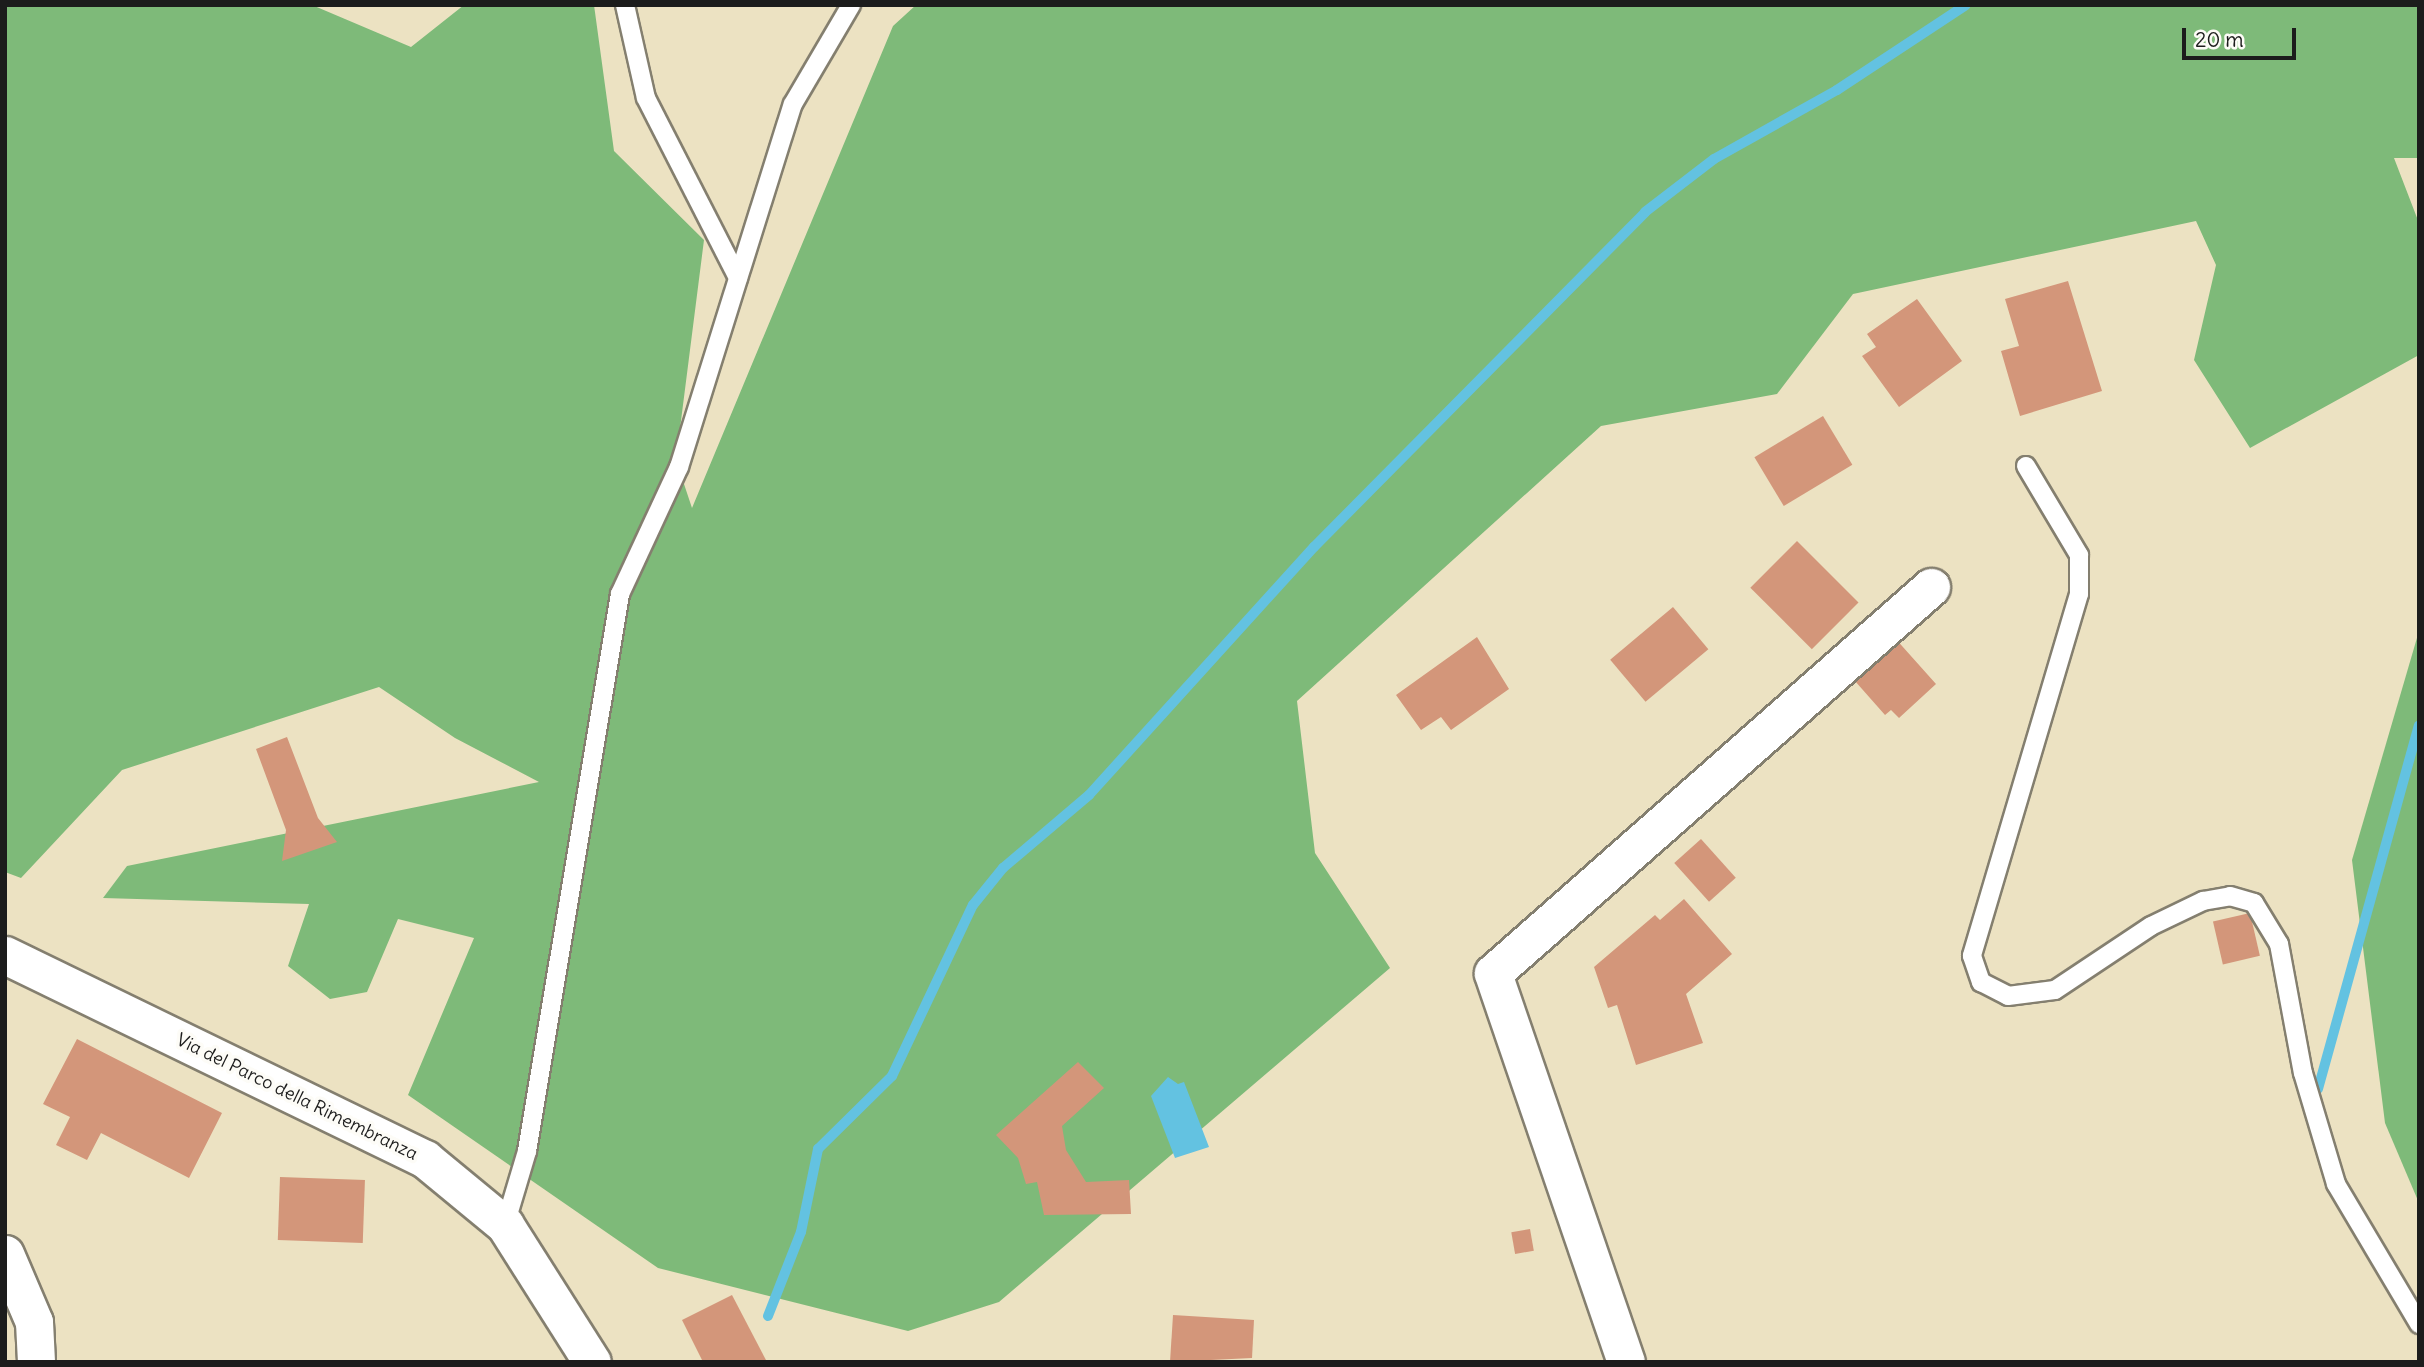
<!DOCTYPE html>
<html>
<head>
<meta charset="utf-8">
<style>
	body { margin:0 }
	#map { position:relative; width:2424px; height:1367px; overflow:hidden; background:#ece2c2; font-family:Delius,sans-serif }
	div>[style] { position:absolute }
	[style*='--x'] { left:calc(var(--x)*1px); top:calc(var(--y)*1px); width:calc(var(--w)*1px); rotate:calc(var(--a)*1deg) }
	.forest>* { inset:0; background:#7eba79 }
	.water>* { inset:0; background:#63c2e1 }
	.stream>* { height:10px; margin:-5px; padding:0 5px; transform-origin:5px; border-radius:5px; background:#63c2e1 }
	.building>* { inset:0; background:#d3967a; transform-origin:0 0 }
	.roads { filter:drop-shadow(2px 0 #847f6f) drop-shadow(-2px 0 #847f6f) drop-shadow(0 2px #847f6f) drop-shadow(0 -2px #847f6f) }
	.lane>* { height:18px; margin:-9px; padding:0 9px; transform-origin:9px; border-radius:9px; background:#fff }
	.street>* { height:37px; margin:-18.5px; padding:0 18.5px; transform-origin:18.5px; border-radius:18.5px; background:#fff }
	span { translate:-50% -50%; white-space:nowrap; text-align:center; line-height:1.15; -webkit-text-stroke:7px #fdfcf7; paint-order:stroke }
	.street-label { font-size:18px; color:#1c1c1c }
	.frame { position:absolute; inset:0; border:7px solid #1c1c1c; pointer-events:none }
	.scale { position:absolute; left:2182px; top:28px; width:114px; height:32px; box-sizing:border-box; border:4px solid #1c1c1c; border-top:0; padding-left:9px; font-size:21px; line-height:24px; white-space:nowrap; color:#1c1c1c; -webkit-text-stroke:5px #fdfcf7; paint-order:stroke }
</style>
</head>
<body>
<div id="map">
	<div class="forest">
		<i style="clip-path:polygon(5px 5px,312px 5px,411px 47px,464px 5px,594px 5px,614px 151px,704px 240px,676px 460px,692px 508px,893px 26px,916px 5px,2419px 5px,2419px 158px,2394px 158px,2419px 223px,2419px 355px,2250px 448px,2194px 360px,2216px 265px,2196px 221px,1853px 294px,1777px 394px,1601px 426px,1297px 701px,1315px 853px,1390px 968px,999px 1302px,908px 1331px,658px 1268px,408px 1095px,474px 938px,398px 919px,367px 992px,330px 999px,288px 966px,309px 904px,103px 898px,127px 866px,539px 782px,455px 738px,379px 687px,122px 770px,21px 878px,5px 872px)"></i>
		<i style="clip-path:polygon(2419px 631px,2419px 1203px,2385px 1123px,2352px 860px)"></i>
	</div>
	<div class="water">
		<i style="clip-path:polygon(1168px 1077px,1178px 1084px,1184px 1082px,1209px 1147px,1175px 1158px,1151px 1096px)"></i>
	</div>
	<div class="stream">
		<i style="--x:2318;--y:1089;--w:377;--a:-74.5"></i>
		<i style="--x:768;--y:1316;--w:90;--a:-68.6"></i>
		<i style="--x:801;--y:1232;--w:85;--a:-78.4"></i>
		<i style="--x:818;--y:1149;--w:104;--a:-44.6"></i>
		<i style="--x:892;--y:1076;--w:189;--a:-64.7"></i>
		<i style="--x:973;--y:905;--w:48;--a:-51"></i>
		<i style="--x:1003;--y:868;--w:113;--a:-40.3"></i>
		<i style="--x:1089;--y:795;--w:335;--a:-47.8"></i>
		<i style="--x:1314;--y:547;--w:471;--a:-45.3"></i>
		<i style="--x:1645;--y:212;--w:87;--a:-37.5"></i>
		<i style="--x:1714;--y:159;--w:141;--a:-29.3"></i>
		<i style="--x:1837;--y:90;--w:154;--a:-33.4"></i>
	</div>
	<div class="building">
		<i style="clip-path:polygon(2068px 281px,2102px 391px,2020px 416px,2001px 351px,2019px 346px,2005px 299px)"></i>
		<i style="clip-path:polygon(1917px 299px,1962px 361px,1899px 407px,1862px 356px,1876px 347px,1867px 334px)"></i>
		<i style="left:1823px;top:416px;width:57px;height:80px;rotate:59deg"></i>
		<i style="left:1797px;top:541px;width:87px;height:66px;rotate:45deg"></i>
		<i style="left:1673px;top:607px;width:55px;height:82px;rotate:50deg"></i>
		<i style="clip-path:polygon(1477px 637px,1509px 689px,1451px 730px,1441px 717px,1421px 730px,1396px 695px)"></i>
		<i style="clip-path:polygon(1894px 637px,1936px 684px,1899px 718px,1891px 710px,1885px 715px,1847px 672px)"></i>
		<i style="clip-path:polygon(287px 737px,318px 818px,337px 842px,282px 861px,286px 830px,256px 749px)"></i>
		<i style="left:1701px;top:839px;width:52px;height:36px;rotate:48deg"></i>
		<i style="clip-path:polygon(1684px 899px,1732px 954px,1686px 994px,1703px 1043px,1636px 1065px,1617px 1005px,1608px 1008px,1594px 967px,1655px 915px,1660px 920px)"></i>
		<i style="left:2250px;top:913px;width:44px;height:38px;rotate:77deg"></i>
		<i style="clip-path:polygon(77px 1039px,222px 1113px,189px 1178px,101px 1133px,87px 1160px,56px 1145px,70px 1117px,43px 1104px)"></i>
		<i style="clip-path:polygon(1078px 1062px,1104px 1088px,1062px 1126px,1066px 1150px,1086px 1182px,1129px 1180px,1131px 1214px,1044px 1215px,1037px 1182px,1026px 1184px,1018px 1158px,996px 1135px)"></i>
		<i style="left:280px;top:1177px;width:85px;height:63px;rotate:2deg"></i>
		<i style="left:1530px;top:1229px;width:22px;height:19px;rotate:80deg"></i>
		<i style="clip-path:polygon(732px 1295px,767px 1362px,703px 1362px,682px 1320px)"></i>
		<i style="clip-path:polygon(1173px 1315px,1254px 1320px,1252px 1358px,1170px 1362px)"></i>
	</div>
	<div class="roads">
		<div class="lane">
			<i style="--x:625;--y:5;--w:95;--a:77.3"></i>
			<i style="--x:646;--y:98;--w:202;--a:62.9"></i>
			<i style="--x:2026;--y:466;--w:104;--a:59.2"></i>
			<i style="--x:2079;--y:555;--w:39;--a:90"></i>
			<i style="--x:2079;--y:594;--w:377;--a:106.5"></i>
			<i style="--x:1972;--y:956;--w:28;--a:71"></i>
			<i style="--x:1981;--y:982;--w:30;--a:27"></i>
			<i style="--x:2008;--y:996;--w:47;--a:-7.3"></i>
			<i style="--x:2055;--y:990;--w:115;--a:-33.7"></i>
			<i style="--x:2151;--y:926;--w:58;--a:-25.7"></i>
			<i style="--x:2203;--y:901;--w:27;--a:-10"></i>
			<i style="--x:2230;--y:896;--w:25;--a:16"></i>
			<i style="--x:2254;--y:903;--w:48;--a:58.6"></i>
			<i style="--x:2279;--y:944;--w:131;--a:79.5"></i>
			<i style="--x:2303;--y:1073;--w:116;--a:73.4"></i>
			<i style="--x:2336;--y:1184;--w:163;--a:59.3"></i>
			<i style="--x:505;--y:1225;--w:77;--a:-73.4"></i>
			<i style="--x:527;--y:1151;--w:565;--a:-80.52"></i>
			<i style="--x:620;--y:594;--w:140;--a:-65.1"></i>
			<i style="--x:679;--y:467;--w:380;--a:-72.6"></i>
			<i style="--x:793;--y:104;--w:115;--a:-59.6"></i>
		</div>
		<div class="street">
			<i style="--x:5;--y:955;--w:467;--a:25.9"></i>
			<i style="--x:425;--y:1159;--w:104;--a:39.5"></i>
			<i style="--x:505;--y:1225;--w:162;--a:57.6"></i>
			<i style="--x:5;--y:1254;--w:74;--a:66.9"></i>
			<i style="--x:34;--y:1322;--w:40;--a:87.1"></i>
			<i style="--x:1626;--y:1362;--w:411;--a:-108.9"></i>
			<i style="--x:1493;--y:973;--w:584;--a:-41.39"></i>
		</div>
	</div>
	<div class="street-label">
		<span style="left:297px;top:1097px;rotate:26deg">Via del Parco della Rimembranza</span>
	</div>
	<div class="frame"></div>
	<div class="scale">20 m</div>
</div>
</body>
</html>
